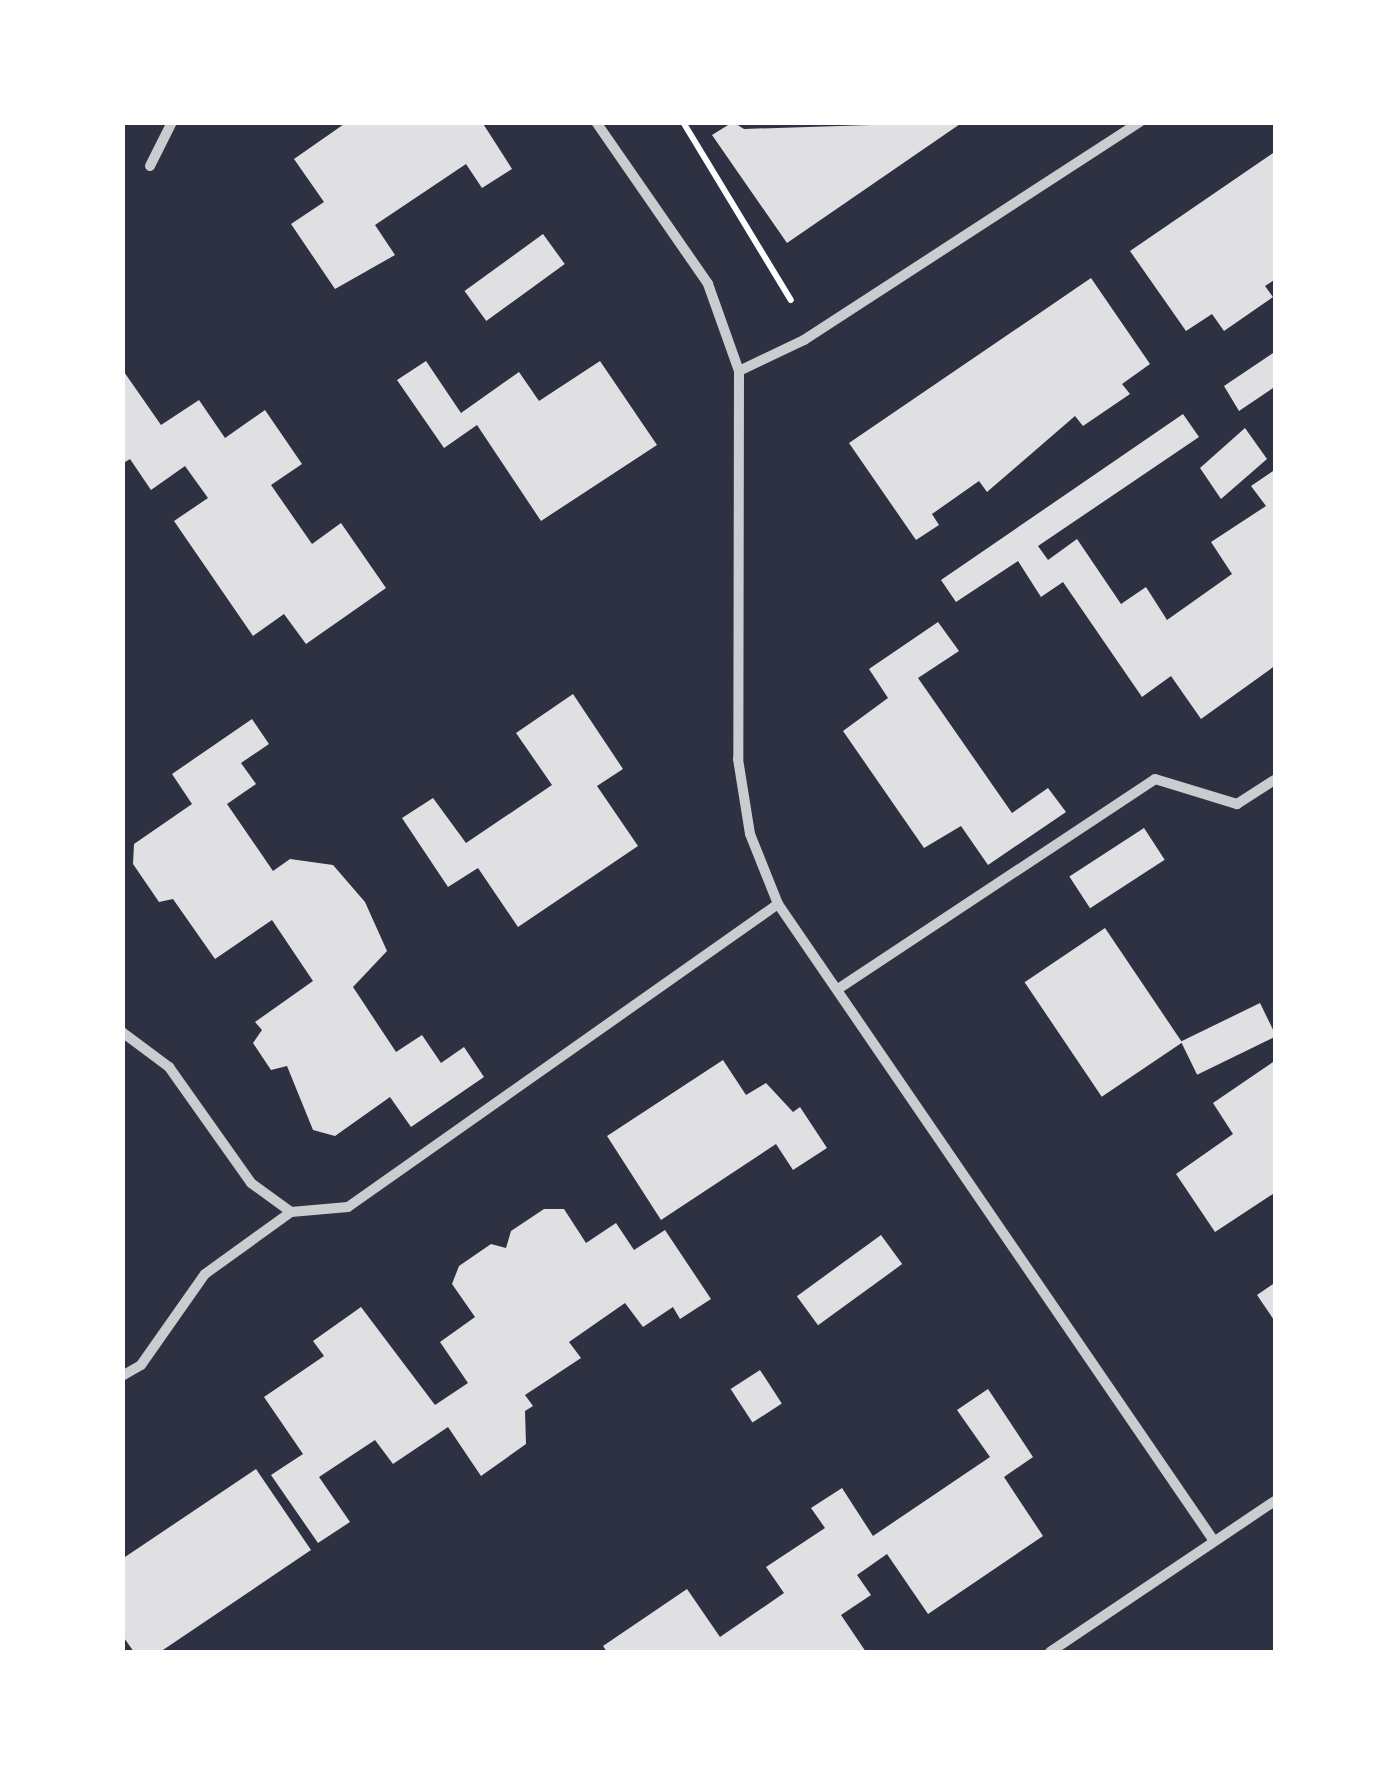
<!DOCTYPE html>
<html>
<head>
<meta charset="utf-8">
<style>
	body { margin:0 }
	#map { position:relative; width:1398px; height:1775px; overflow:hidden; background:#2d3142; font-family:"Zilla Slab",serif }
	div>[style] { position:absolute }
	[style*='--x'] { left:calc(var(--x)*1px); top:calc(var(--y)*1px); width:calc(var(--w)*1px); rotate:calc(var(--a)*1deg) }
	.building>* { inset:0; background:#e0e0e3; transform-origin:0 0 }
	.path>* { height:6px; margin:-3px; padding:0 3px; transform-origin:3px; border-radius:3px; background:#fff }
	.minor>* { height:10px; margin:-5px; padding:0 5px; transform-origin:5px; border-radius:5px; background:#caccd0 }
	span { translate:-50% -50%; white-space:nowrap; text-align:center; line-height:1.15; -webkit-text-stroke:8px #fff; paint-order:stroke }
	.frame { position:absolute; inset:0; border:125px solid #fff; pointer-events:none }
</style>
</head>
<body>
<div id="map">
	<div class="building">
		<i style="clip-path:polygon(347px 122px,482px 122px,512px 169px,482px 188px,466px 164px,375px 225px,395px 255px,335px 289px,291px 224px,324px 202px,294px 159px)"></i>
		<i style="clip-path:polygon(733px 122px,744px 129px,963px 122px,787px 243px,712px 135px)"></i>
		<i style="clip-path:polygon(1276px 151px,1276px 279px,1265px 286px,1273px 297px,1224px 331px,1212px 314px,1186px 331px,1130px 251px)"></i>
		<i style="left:543px;top:234px;width:37px;height:97px;rotate:54deg"></i>
		<i style="clip-path:polygon(1091px 278px,1150px 364px,1122px 384px,1130px 394px,1083px 426px,1075px 416px,987px 492px,979px 481px,932px 514px,939px 525px,916px 540px,849px 443px)"></i>
		<i style="clip-path:polygon(1276px 351px,1276px 386px,1239px 411px,1224px 386px)"></i>
		<i style="clip-path:polygon(426px 361px,461px 413px,519px 372px,539px 401px,600px 361px,657px 445px,541px 521px,477px 425px,444px 448px,397px 380px)"></i>
		<i style="clip-path:polygon(122px 369px,161px 425px,199px 400px,225px 438px,265px 410px,302px 464px,271px 485px,312px 544px,341px 523px,386px 588px,306px 644px,284px 614px,253px 636px,174px 521px,208px 498px,185px 466px,151px 490px,130px 459px,122px 464px)"></i>
		<i style="clip-path:polygon(1183px 414px,1199px 437px,1038px 546px,1048px 560px,1077px 539px,1121px 604px,1146px 587px,1167px 620px,1232px 574px,1211px 542px,1266px 506px,1251px 486px,1276px 469px,1276px 665px,1201px 719px,1171px 676px,1142px 697px,1063px 582px,1041px 597px,1018px 561px,956px 602px,941px 580px)"></i>
		<i style="clip-path:polygon(1245px 428px,1267px 459px,1221px 499px,1200px 468px)"></i>
		<i style="clip-path:polygon(938px 622px,959px 651px,918px 678px,1012px 813px,1048px 788px,1066px 812px,988px 865px,961px 826px,924px 848px,843px 731px,888px 698px,869px 669px)"></i>
		<i style="clip-path:polygon(573px 694px,623px 769px,597px 786px,638px 846px,518px 927px,478px 868px,448px 887px,402px 818px,433px 798px,466px 843px,552px 785px,516px 733px)"></i>
		<i style="clip-path:polygon(252px 719px,269px 744px,241px 763px,256px 784px,227px 804px,273px 871px,290px 859px,333px 865px,365px 902px,387px 951px,353px 987px,396px 1052px,422px 1035px,441px 1063px,464px 1047px,484px 1077px,411px 1127px,390px 1097px,335px 1136px,313px 1130px,287px 1066px,271px 1070px,253px 1043px,262px 1030px,255px 1022px,313px 981px,272px 920px,215px 959px,173px 899px,159px 902px,133px 864px,134px 844px,192px 804px,172px 774px)"></i>
		<i style="left:1144px;top:828px;width:38px;height:89px;rotate:57deg"></i>
		<i style="left:1105px;top:928px;width:138px;height:97px;rotate:56deg"></i>
		<i style="left:1260px;top:1003px;width:37px;height:88px;rotate:64deg"></i>
		<i style="clip-path:polygon(723px 1060px,746px 1095px,766px 1083px,793px 1112px,800px 1107px,827px 1148px,793px 1170px,776px 1144px,661px 1220px,607px 1136px)"></i>
		<i style="clip-path:polygon(1276px 1060px,1276px 1192px,1215px 1232px,1176px 1174px,1233px 1134px,1213px 1103px)"></i>
		<i style="clip-path:polygon(544px 1209px,564px 1209px,586px 1243px,616px 1223px,634px 1250px,665px 1230px,711px 1299px,680px 1319px,673px 1307px,643px 1327px,625px 1303px,569px 1342px,581px 1358px,525px 1395px,533px 1406px,525px 1411px,526px 1444px,481px 1476px,448px 1427px,393px 1464px,375px 1440px,319px 1477px,350px 1522px,318px 1543px,271px 1475px,303px 1454px,264px 1397px,324px 1356px,313px 1341px,361px 1307px,435px 1405px,468px 1383px,440px 1342px,475px 1317px,452px 1284px,459px 1266px,491px 1244px,506px 1248px,511px 1231px)"></i>
		<i style="left:881px;top:1235px;width:36px;height:104px;rotate:54deg"></i>
		<i style="clip-path:polygon(1276px 1282px,1276px 1323px,1257px 1295px)"></i>
		<i style="left:760px;top:1370px;width:40px;height:35px;rotate:57deg"></i>
		<i style="clip-path:polygon(988px 1389px,1033px 1457px,1004px 1477px,1043px 1536px,928px 1614px,887px 1554px,857px 1575px,871px 1595px,841px 1615px,866px 1652px,607px 1652px,603px 1646px,687px 1589px,720px 1637px,784px 1593px,766px 1567px,825px 1528px,811px 1508px,842px 1488px,873px 1536px,990px 1457px,957px 1410px)"></i>
		<i style="clip-path:polygon(256px 1469px,311px 1550px,160px 1652px,134px 1652px,122px 1635px,122px 1559px)"></i>
	</div>
	<div class="path">
		<i style="--x:683;--y:122;--w:208;--a:58.8"></i>
	</div>
	<div class="minor">
		<i style="--x:596;--y:122;--w:197;--a:55.3"></i>
		<i style="--x:708;--y:284;--w:92;--a:70.4"></i>
		<i style="--x:739;--y:371;--w:388;--a:90.1"></i>
		<i style="--x:738;--y:759;--w:76;--a:80.9"></i>
		<i style="--x:750;--y:834;--w:75;--a:68.2"></i>
		<i style="--x:778;--y:904;--w:772;--a:55.61"></i>
		<i style="--x:150;--y:166;--w:49;--a:-63.4"></i>
		<i style="--x:739;--y:371;--w:72;--a:-25.5"></i>
		<i style="--x:804;--y:340;--w:401;--a:-33"></i>
		<i style="--x:838;--y:989;--w:380;--a:-33.5"></i>
		<i style="--x:1155;--y:779;--w:86;--a:17"></i>
		<i style="--x:1237;--y:804;--w:46;--a:-32.7"></i>
		<i style="--x:122;--y:1032;--w:59;--a:36.7"></i>
		<i style="--x:169;--y:1067;--w:142;--a:54.7"></i>
		<i style="--x:251;--y:1183;--w:49;--a:35.9"></i>
		<i style="--x:122;--y:1376;--w:22;--a:-30"></i>
		<i style="--x:141;--y:1365;--w:111;--a:-54.9"></i>
		<i style="--x:205;--y:1274;--w:106;--a:-35.8"></i>
		<i style="--x:291;--y:1212;--w:57;--a:-5"></i>
		<i style="--x:348;--y:1207;--w:526;--a:-35.17"></i>
		<i style="--x:1050;--y:1652;--w:272;--a:-33.9"></i>
	</div>
	<div class="frame"></div>
</div>
</body>
</html>
